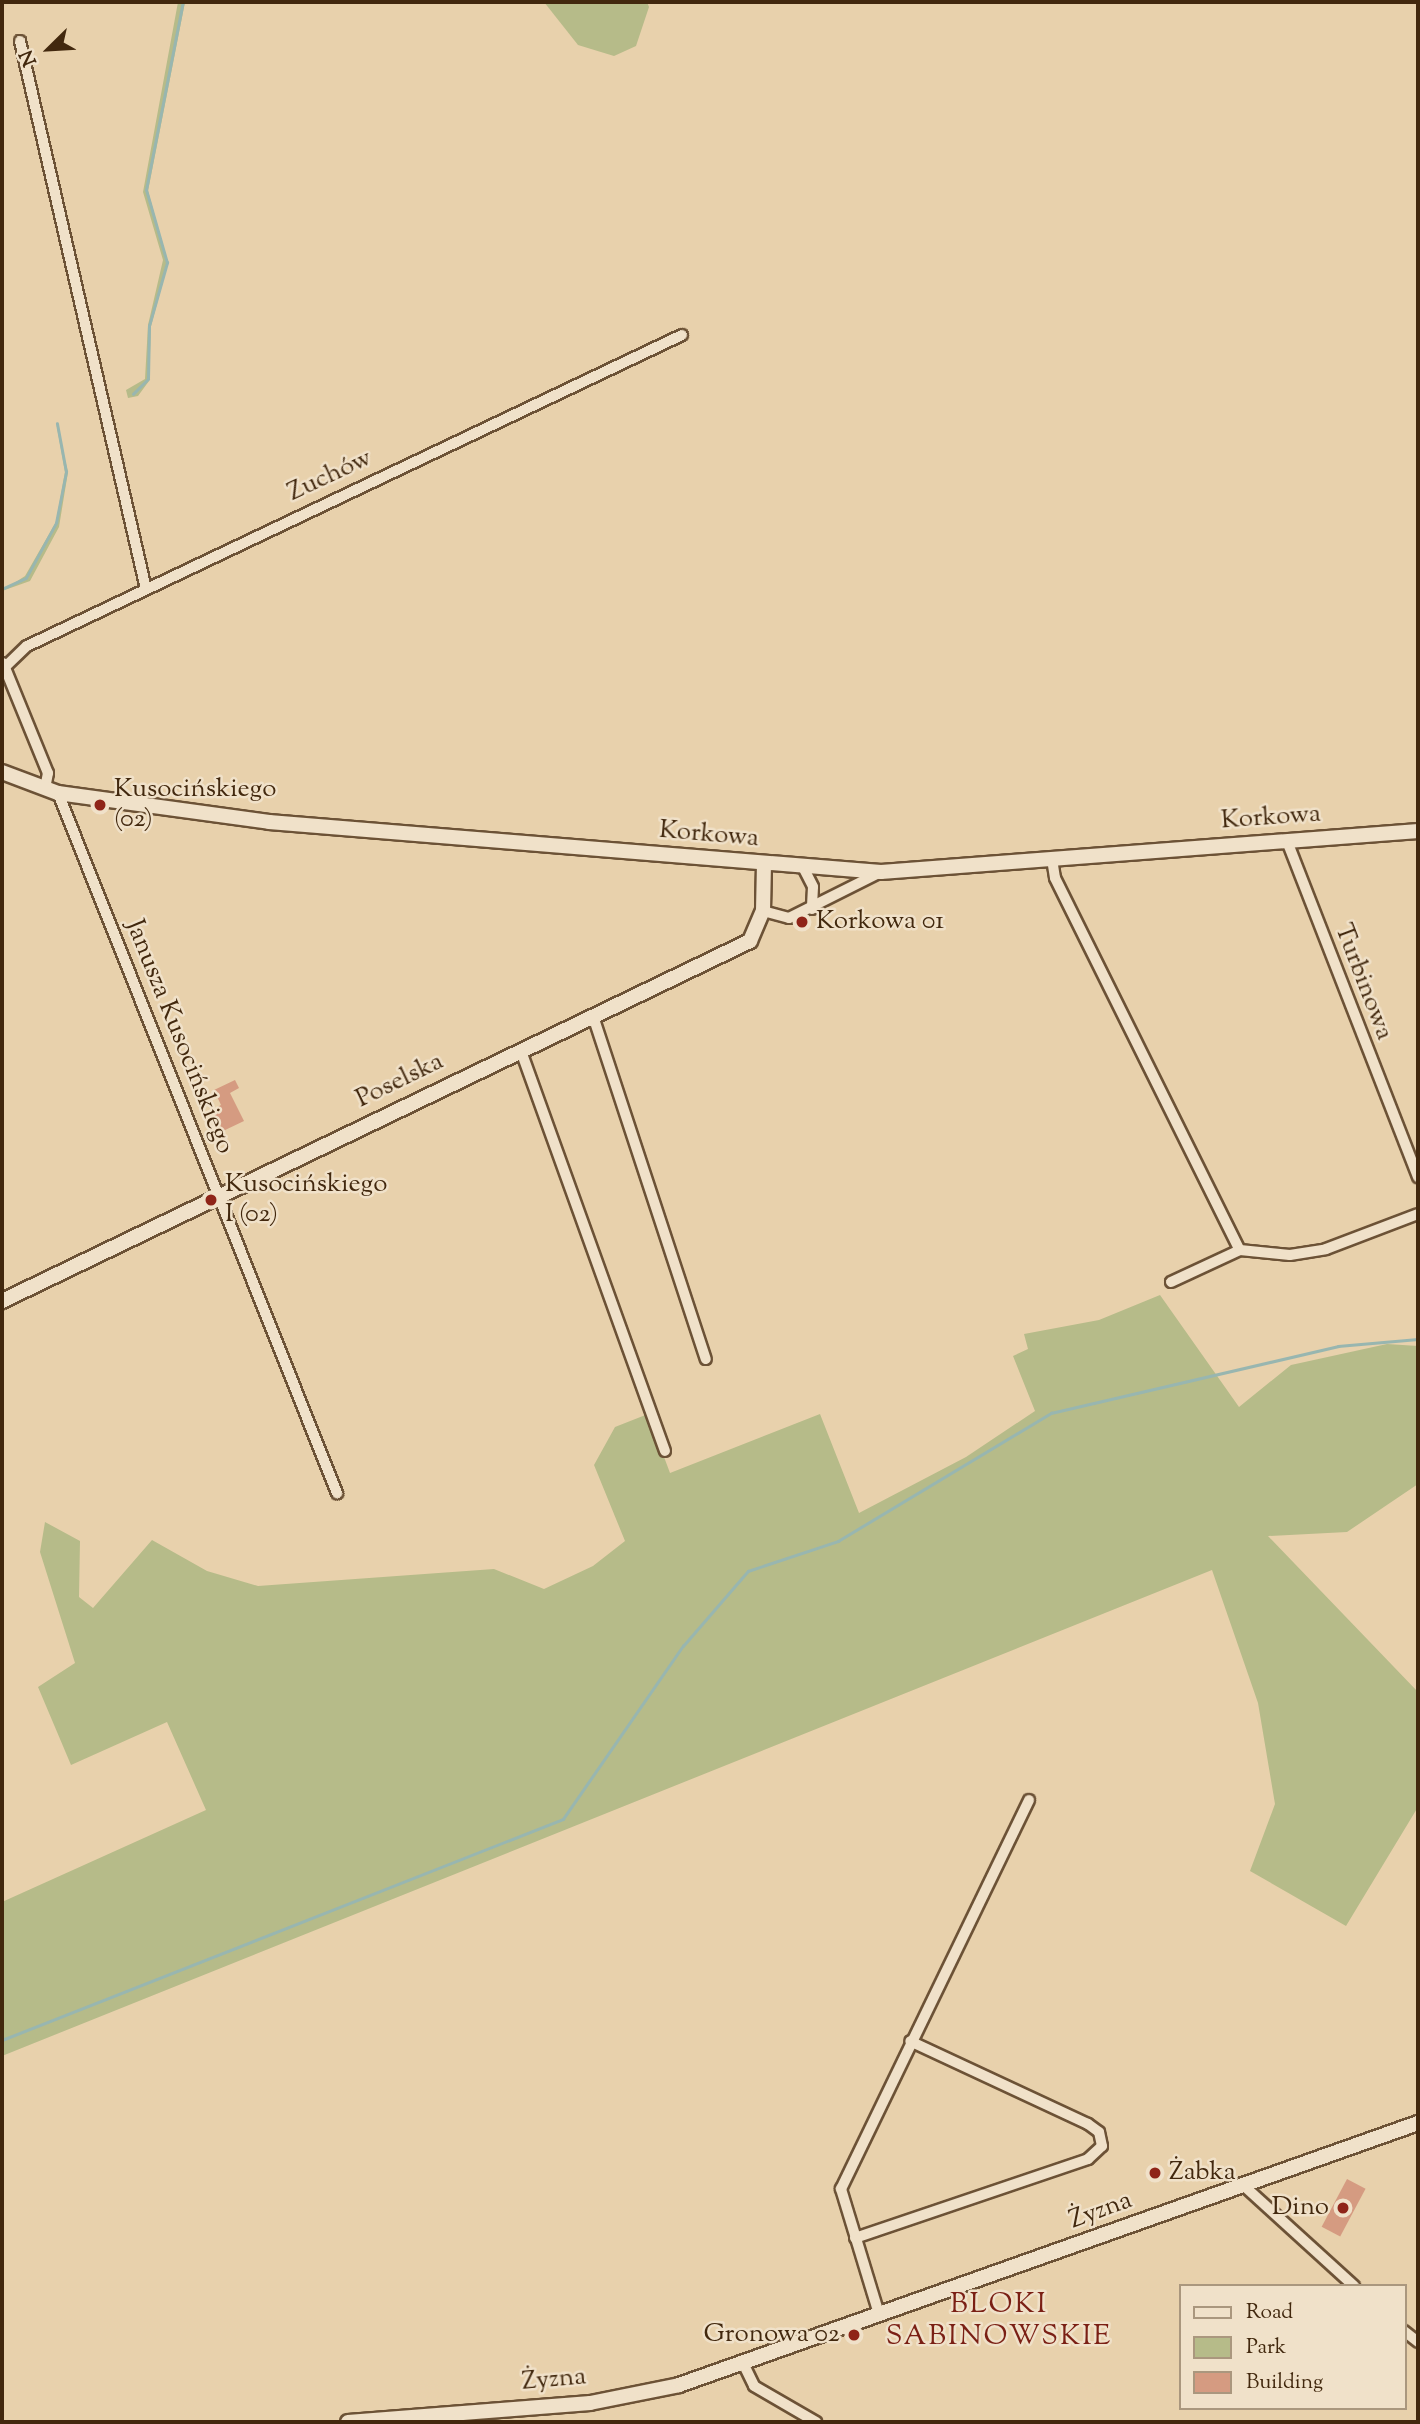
<!DOCTYPE html>
<html>
<head>
<meta charset="utf-8">
<style>
	body { margin:0 }
	#map { position:relative; width:1420px; height:2424px; overflow:hidden; background:#e8d1ac; font-family:"Sorts Mill Goudy",serif }
	div>[style] { position:absolute }
	[style*='--x'] { left:calc(var(--x)*1px); top:calc(var(--y)*1px); width:calc(var(--w)*1px); rotate:calc(var(--a)*1deg) }
	.green>* { inset:0; background:#b6bb89 }
	.stream>* { height:2.5px; margin:-1.25px; padding:0 1.25px; transform-origin:1.25px; border-radius:1.25px; background:#98b6b0 }
	.building>* { inset:0; background:#d59b81; transform-origin:0 0 }
	.roads { filter:drop-shadow(2px 0 #6c5236) drop-shadow(-2px 0 #6c5236) drop-shadow(0 2px #6c5236) drop-shadow(0 -2px #6c5236) }
	.street>* { height:10px; margin:-5px; padding:0 5px; transform-origin:5px; border-radius:5px; background:#f0e1c9 }
	.secondary>* { height:14px; margin:-7px; padding:0 7px; transform-origin:7px; border-radius:7px; background:#f0e1c9 }
	.dots>* { width:19px; height:19px; translate:-50% -50%; box-sizing:border-box; border:4px solid #f0e1c9; border-radius:50% }
	span { translate:-50% -50%; white-space:nowrap; text-align:center; line-height:1.15; -webkit-text-stroke:5px #f0e1c9; paint-order:stroke }
	.street-label { font-size:26px; color:#42280e }
	.poi-label { font-size:26px; color:#42280e }
	.left { translate:0 -50%; text-align:left }
	.right { translate:-100% -50%; text-align:right }
	.neighbourhood-label { font-size:28px; color:#7a1f14; letter-spacing:2px }
	.frame { position:absolute; inset:0; border:4px solid #42280e; pointer-events:none }
	.legend { position:absolute; left:1179px; top:2284px; width:228px; height:126px; box-sizing:border-box; background:#f0e1c9; border:2px solid #aa977e; margin:0; padding:9px 12px; list-style:none; font-size:21px; color:#42280e }
	.legend li { display:flex; align-items:center; gap:14px; height:35px }
	.legend b { width:35px; border:2px solid #aa977e }
	.north { position:absolute; left:14px; top:14px; width:70px; height:70px; -webkit-text-stroke:5px #f0e1c9; paint-order:stroke; rotate:246deg; font-size:19px; font-weight:700; line-height:28px; text-align:center; color:#42280e }
	.north::after { content:''; display:block; margin:auto; width:24px; height:32px; background:#42280e; clip-path:polygon(50% 0,100% 100%,50% 72%,0 100%) }
</style>
</head>
<body>
<div id="map">
	<div class="green">
		<i style="clip-path:polygon(178px 2px,185px 2px,148px 191px,168px 263px,151px 326px,149px 381px,138px 396px,128px 398px,126px 390px,145px 379px,148px 325px,163px 260px,143px 192px)"></i>
		<i style="clip-path:polygon(544px 2px,647px 2px,649px 7px,636px 46px,614px 56px,578px 45px)"></i>
		<i style="clip-path:polygon(56px 422px,68px 472px,59px 527px,30px 581px,2px 591px,25px 576px,56px 522px,65px 472px)"></i>
		<i style="clip-path:polygon(1160px 1295px,1239px 1407px,1291px 1365px,1387px 1344px,1418px 1346px,1418px 1484px,1347px 1532px,1268px 1536px,1418px 1692px,1418px 1807px,1346px 1926px,1250px 1871px,1275px 1804px,1258px 1703px,1212px 1570px,2px 2056px,2px 1902px,206px 1810px,167px 1722px,71px 1765px,38px 1687px,75px 1663px,40px 1552px,45px 1522px,80px 1541px,79px 1597px,93px 1608px,152px 1540px,207px 1571px,258px 1586px,494px 1569px,544px 1589px,593px 1566px,625px 1541px,594px 1465px,615px 1427px,648px 1414px,670px 1473px,820px 1414px,859px 1513px,966px 1457px,1035px 1411px,1013px 1356px,1028px 1349px,1024px 1334px,1099px 1320px)"></i>
	</div>
	<div class="stream">
		<i style="--x:133;--y:394;--w:21;--a:-45"></i>
		<i style="--x:148;--y:379;--w:53;--a:-88.9"></i>
		<i style="--x:149;--y:326;--w:66;--a:-74.1"></i>
		<i style="--x:167;--y:263;--w:76;--a:-106"></i>
		<i style="--x:146;--y:190;--w:192;--a:-78.9"></i>
		<i style="--x:2;--y:589;--w:26;--a:-25"></i>
		<i style="--x:26;--y:578;--w:63;--a:-61.4"></i>
		<i style="--x:56;--y:523;--w:52;--a:-78.9"></i>
		<i style="--x:66;--y:472;--w:49;--a:-100.6"></i>
		<i style="--x:2;--y:2040;--w:603;--a:-21.5"></i>
		<i style="--x:563;--y:1819;--w:211;--a:-55.3"></i>
		<i style="--x:683;--y:1646;--w:99;--a:-49.1"></i>
		<i style="--x:748;--y:1571;--w:95;--a:-18.4"></i>
		<i style="--x:838;--y:1541;--w:249;--a:-31"></i>
		<i style="--x:1051;--y:1413;--w:295;--a:-13.1"></i>
		<i style="--x:1338;--y:1346;--w:80;--a:-5"></i>
	</div>
	<div class="building">
		<i style="clip-path:polygon(235px 1080px,239px 1088px,230px 1093px,244px 1121px,223px 1131px,212px 1110px,221px 1105px,214px 1090px)"></i>
		<i style="left:1347px;top:2179px;width:21px;height:54px;rotate:28deg"></i>
	</div>
	<div class="roads">
		<div class="street">
			<i style="--x:20;--y:41;--w:562;--a:77.05"></i>
			<i style="--x:3;--y:663;--w:119;--a:67.8"></i>
			<i style="--x:48;--y:773;--w:16;--a:101"></i>
			<i style="--x:5;--y:667;--w:30;--a:-44"></i>
			<i style="--x:27;--y:646;--w:725;--a:-25.4"></i>
			<i style="--x:58;--y:793;--w:754;--a:68.27"></i>
			<i style="--x:1287;--y:841;--w:361;--a:68.7"></i>
			<i style="--x:1052;--y:859;--w:19;--a:81"></i>
			<i style="--x:1055;--y:878;--w:415;--a:63.6"></i>
			<i style="--x:803;--y:867;--w:22;--a:63"></i>
			<i style="--x:813;--y:887;--w:22;--a:93"></i>
			<i style="--x:763;--y:911;--w:27;--a:15"></i>
			<i style="--x:789;--y:918;--w:103;--a:-26.6"></i>
			<i style="--x:593;--y:1016;--w:361;--a:71.8"></i>
			<i style="--x:521;--y:1051;--w:425;--a:70.2"></i>
			<i style="--x:1171;--y:1282;--w:76;--a:-24.9"></i>
			<i style="--x:1240;--y:1250;--w:50;--a:5.7"></i>
			<i style="--x:1290;--y:1255;--w:36;--a:-9"></i>
			<i style="--x:1326;--y:1249;--w:98;--a:-20.8"></i>
			<i style="--x:1243;--y:2185;--w:150;--a:42.3"></i>
			<i style="--x:855;--y:2238;--w:246;--a:-18.7"></i>
			<i style="--x:1088;--y:2159;--w:19;--a:-43"></i>
			<i style="--x:1102;--y:2146;--w:14;--a:-102"></i>
			<i style="--x:1099;--y:2132;--w:14;--a:-144"></i>
			<i style="--x:1088;--y:2124;--w:196;--a:-155"></i>
			<i style="--x:879;--y:2314;--w:131;--a:-106.9"></i>
			<i style="--x:841;--y:2189;--w:432;--a:-64.2"></i>
			<i style="--x:1404;--y:2331;--w:18;--a:38"></i>
			<i style="--x:743;--y:2363;--w:25;--a:64"></i>
			<i style="--x:754;--y:2386;--w:72;--a:30.1"></i>
		</div>
		<div class="secondary">
			<i style="--x:2;--y:772;--w:60;--a:20.6"></i>
			<i style="--x:58;--y:793;--w:213;--a:7.8"></i>
			<i style="--x:269;--y:822;--w:614;--a:4.67"></i>
			<i style="--x:881;--y:872;--w:539;--a:-4.37"></i>
			<i style="--x:2;--y:1301;--w:830;--a:-25.7"></i>
			<i style="--x:750;--y:941;--w:33;--a:-67"></i>
			<i style="--x:763;--y:911;--w:46;--a:-88.8"></i>
			<i style="--x:348;--y:2422;--w:243;--a:-4.5"></i>
			<i style="--x:590;--y:2403;--w:91;--a:-11.4"></i>
			<i style="--x:679;--y:2385;--w:784;--a:-19.52"></i>
		</div>
	</div>
	<div class="dots">
		<i style="left:100px;top:805px;background:#8f2418"></i>
		<i style="left:802px;top:922px;background:#8f2418"></i>
		<i style="left:211px;top:1200px;background:#8f2418"></i>
		<i style="left:1155px;top:2173px;background:#8f2418"></i>
		<i style="left:1343px;top:2208px;background:#8f2418"></i>
		<i style="left:854px;top:2335px;background:#8f2418"></i>
	</div>
	<div class="street-label">
		<span style="left:330px;top:476px;rotate:-25deg">Zuchów</span>
		<span style="left:1271px;top:818px;rotate:-4deg">Korkowa</span>
		<span style="left:709px;top:835px;rotate:5deg">Korkowa</span>
		<span style="left:1363px;top:982px;rotate:69deg">Turbinowa</span>
		<span style="left:179px;top:1037px;rotate:68deg">Janusza Kusocińskiego</span>
		<span style="left:400px;top:1081px;rotate:-26deg">Poselska</span>
		<span style="left:1101px;top:2211px;rotate:-20deg">Żyzna</span>
		<span style="left:554px;top:2380px;rotate:-5deg">Żyzna</span>
	</div>
	<div class="poi-label">
		<span class="left" style="left:114px;top:805px">Kusocińskiego<br>(02)</span>
		<span class="left" style="left:816px;top:922px">Korkowa 01</span>
		<span class="left" style="left:225px;top:1200px">Kusocińskiego<br>I (02)</span>
		<span class="left" style="left:1169px;top:2173px">Żabka</span>
		<span class="right" style="left:1329px;top:2208px">Dino</span>
		<span class="right" style="left:840px;top:2335px">Gronowa 02</span>
	</div>
	<div class="neighbourhood-label">
		<span style="left:999px;top:2321px">BLOKI<br>SABINOWSKIE</span>
	</div>
	<div class="frame"></div>
	<ul class="legend">
	<li><b style="height:9px;background:#f0e1c9"></b>Road</li>
	<li><b style="height:19px;background:#b6bb89"></b>Park</li>
	<li><b style="height:19px;background:#d59b81"></b>Building</li>
	</ul>
	<div class="north">N</div>
</div>
</body>
</html>
